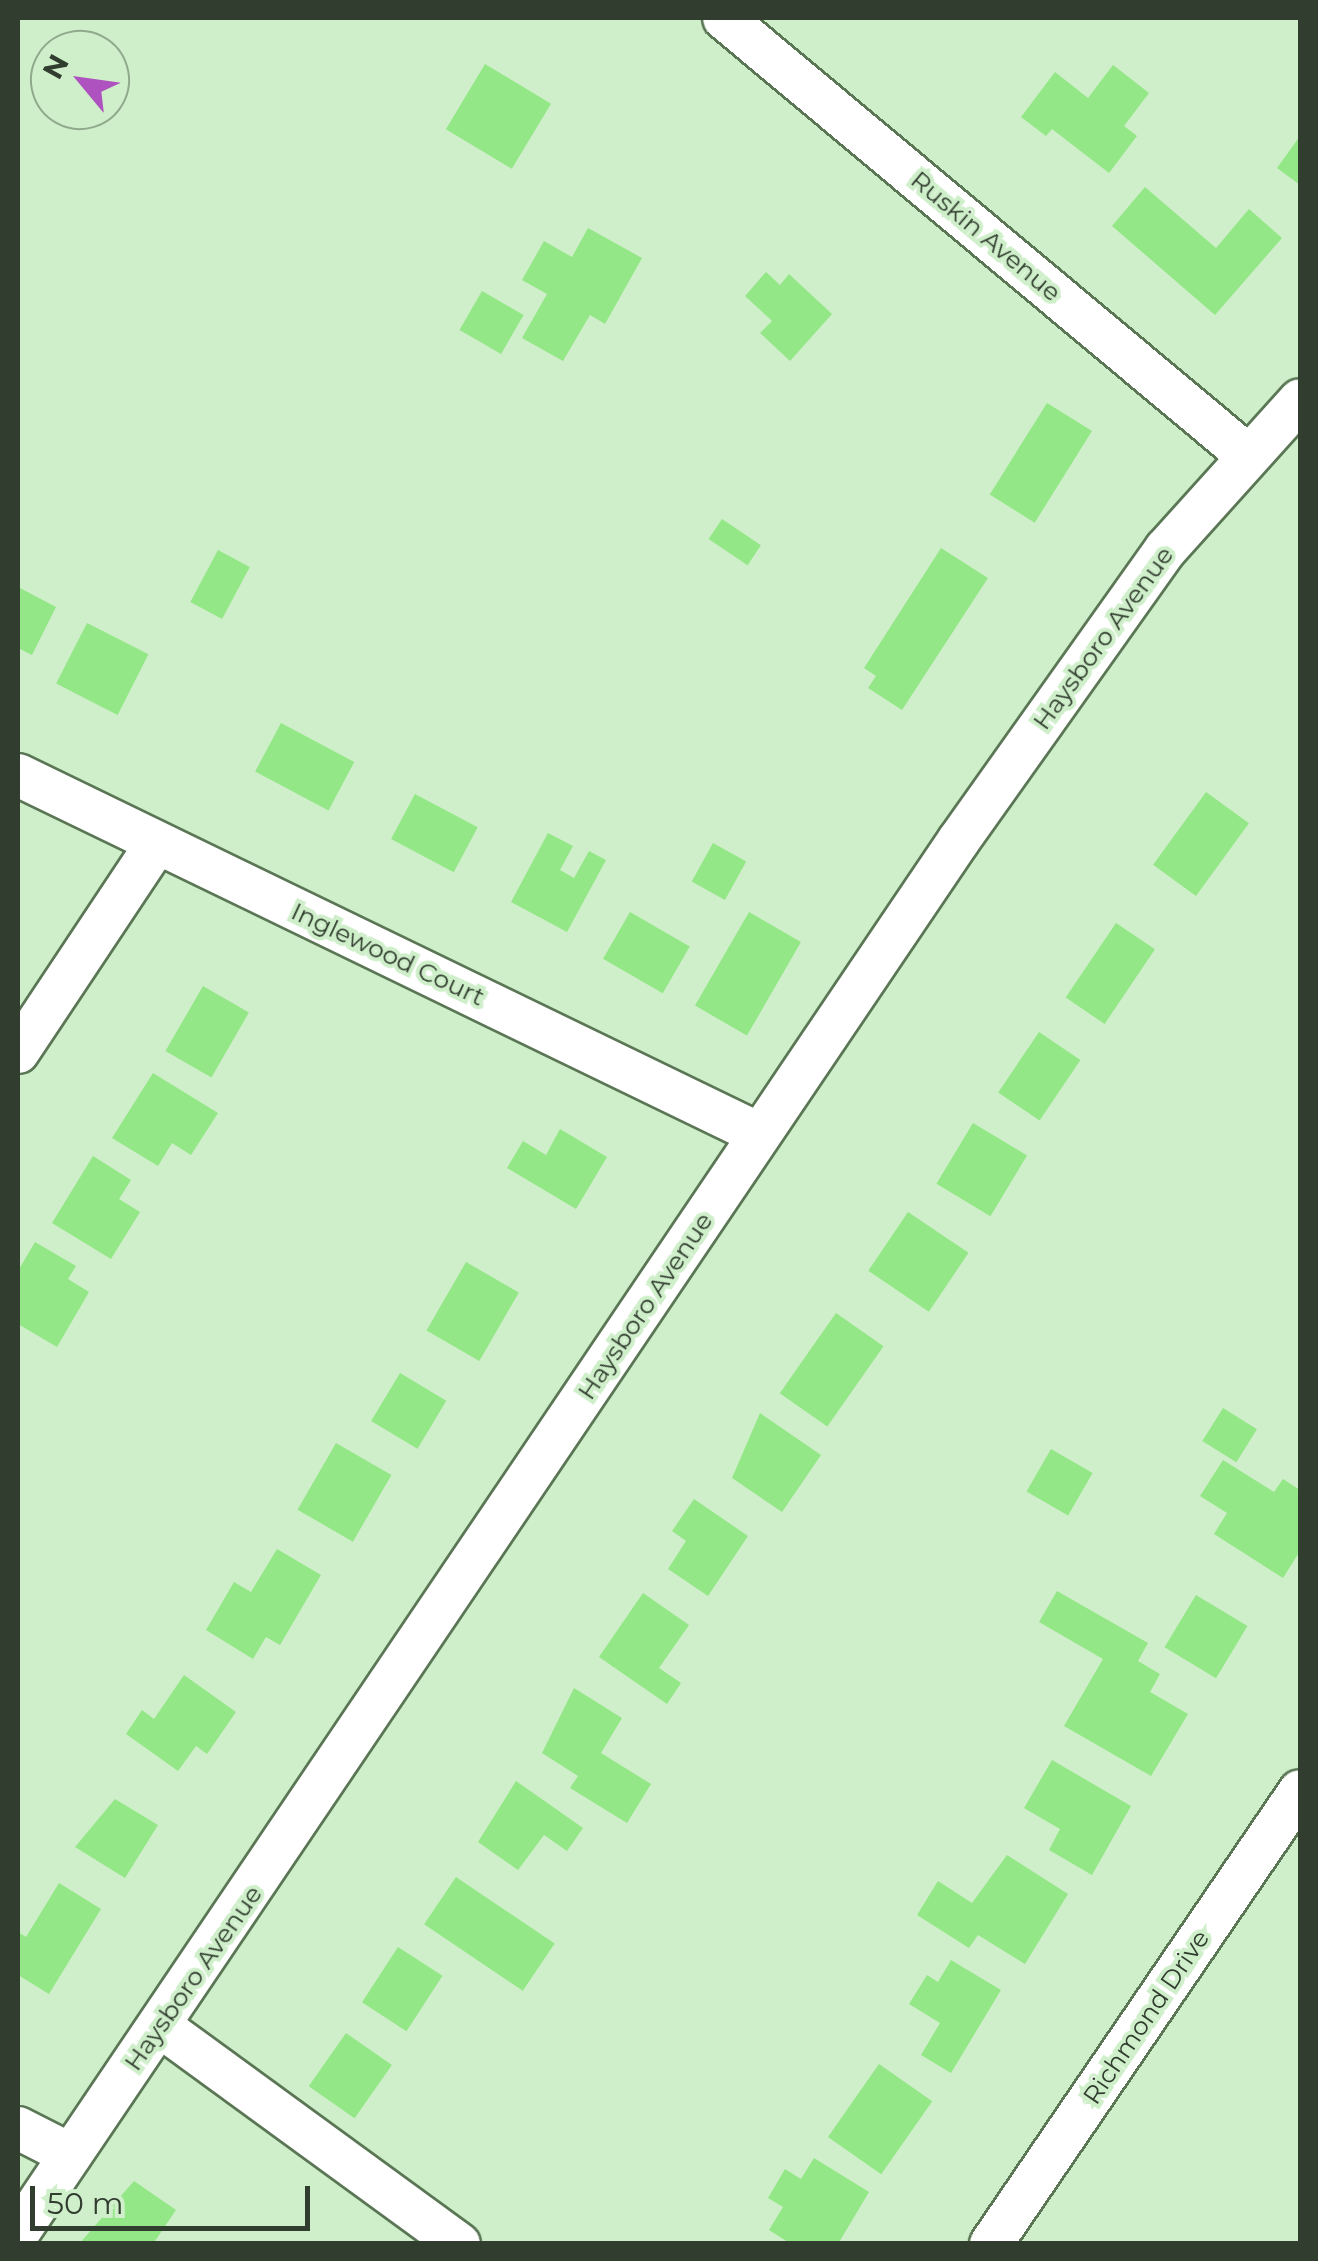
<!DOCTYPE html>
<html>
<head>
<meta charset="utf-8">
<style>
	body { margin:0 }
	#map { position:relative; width:1318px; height:2261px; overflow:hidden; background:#cfefca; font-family:Montserrat,sans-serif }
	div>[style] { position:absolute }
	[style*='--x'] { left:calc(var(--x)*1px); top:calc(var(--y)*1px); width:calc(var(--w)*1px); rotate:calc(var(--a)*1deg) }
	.building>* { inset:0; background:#93e786; transform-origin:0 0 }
	.roads { filter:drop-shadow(2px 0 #5a7655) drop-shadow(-2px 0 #5a7655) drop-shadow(0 2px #5a7655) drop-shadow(0 -2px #5a7655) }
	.minor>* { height:42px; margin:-21px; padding:0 21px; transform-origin:21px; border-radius:21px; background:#fff }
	span { translate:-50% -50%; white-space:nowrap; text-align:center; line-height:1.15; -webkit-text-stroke:8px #cfefca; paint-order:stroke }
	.street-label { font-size:25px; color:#313d2f }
	.frame { position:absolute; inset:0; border:20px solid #313d2f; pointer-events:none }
	.north { position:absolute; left:30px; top:30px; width:100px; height:100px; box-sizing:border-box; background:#cfefca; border:2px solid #90a88c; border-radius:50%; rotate:299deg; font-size:28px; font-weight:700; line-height:40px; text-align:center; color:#313d2f }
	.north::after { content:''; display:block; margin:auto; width:35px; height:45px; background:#ad52be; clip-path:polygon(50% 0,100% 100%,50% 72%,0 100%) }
	.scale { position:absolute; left:30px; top:2186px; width:280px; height:45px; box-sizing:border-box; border:5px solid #313d2f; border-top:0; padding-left:12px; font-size:30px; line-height:35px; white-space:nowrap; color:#313d2f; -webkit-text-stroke:8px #cfefca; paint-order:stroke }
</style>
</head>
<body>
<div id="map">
	<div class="building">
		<i style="left:485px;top:64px;width:77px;height:76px;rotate:31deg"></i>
		<i style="clip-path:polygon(1113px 65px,1149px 93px,1124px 126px,1137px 136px,1109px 173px,1052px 129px,1046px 136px,1021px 117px,1055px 72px,1088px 98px)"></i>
		<i style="clip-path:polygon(1300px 136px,1300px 185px,1277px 168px)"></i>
		<i style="clip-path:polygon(1145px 187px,1216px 248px,1249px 209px,1282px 238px,1215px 315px,1112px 226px)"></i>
		<i style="clip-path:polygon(588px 228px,642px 258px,605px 324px,590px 315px,563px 361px,522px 338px,547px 294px,522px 280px,544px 241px,572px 257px)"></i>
		<i style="clip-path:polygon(766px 272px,780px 285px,789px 274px,832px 314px,790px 361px,760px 333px,772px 321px,745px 296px)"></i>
		<i style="left:482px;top:291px;width:48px;height:45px;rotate:30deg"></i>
		<i style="left:1047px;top:403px;width:53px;height:108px;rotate:32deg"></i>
		<i style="left:722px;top:519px;width:47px;height:24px;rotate:34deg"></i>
		<i style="clip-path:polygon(941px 548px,988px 578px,902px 710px,868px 688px,876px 676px,864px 668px)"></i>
		<i style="left:218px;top:550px;width:36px;height:59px;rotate:28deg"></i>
		<i style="clip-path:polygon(18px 587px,56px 607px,32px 655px,18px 648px)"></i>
		<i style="left:87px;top:623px;width:69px;height:68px;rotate:27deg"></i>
		<i style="left:281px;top:723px;width:83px;height:55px;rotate:28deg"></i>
		<i style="left:1206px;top:792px;width:53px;height:90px;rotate:36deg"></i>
		<i style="left:415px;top:794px;width:71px;height:51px;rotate:28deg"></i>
		<i style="clip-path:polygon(548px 833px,573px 846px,560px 870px,574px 878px,589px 851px,606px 860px,567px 932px,511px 902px)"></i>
		<i style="left:713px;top:843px;width:38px;height:44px;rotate:29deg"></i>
		<i style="left:630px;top:912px;width:69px;height:54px;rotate:30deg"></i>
		<i style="left:749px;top:912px;width:60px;height:108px;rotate:30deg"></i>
		<i style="left:1116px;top:923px;width:47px;height:90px;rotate:34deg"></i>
		<i style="left:203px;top:986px;width:53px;height:75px;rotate:30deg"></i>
		<i style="left:1039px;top:1032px;width:50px;height:73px;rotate:34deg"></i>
		<i style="clip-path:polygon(153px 1073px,218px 1113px,191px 1155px,172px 1143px,158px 1166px,112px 1138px)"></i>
		<i style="left:973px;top:1123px;width:63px;height:71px;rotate:31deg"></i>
		<i style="clip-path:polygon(560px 1129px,607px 1157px,576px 1209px,507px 1168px,523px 1141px,546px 1155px)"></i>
		<i style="clip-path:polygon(93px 1156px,131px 1180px,119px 1199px,140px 1212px,111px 1259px,52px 1223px)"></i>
		<i style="left:908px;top:1212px;width:73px;height:71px;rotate:34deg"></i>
		<i style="clip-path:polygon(35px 1242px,76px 1266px,68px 1279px,89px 1292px,57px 1347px,18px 1324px,18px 1271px)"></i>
		<i style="left:466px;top:1262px;width:61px;height:79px;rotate:30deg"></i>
		<i style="left:836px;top:1313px;width:58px;height:98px;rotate:35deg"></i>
		<i style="left:400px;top:1373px;width:54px;height:56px;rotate:31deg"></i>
		<i style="left:1223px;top:1408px;width:40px;height:39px;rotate:32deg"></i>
		<i style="clip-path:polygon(760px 1413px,821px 1455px,782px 1512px,732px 1478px)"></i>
		<i style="left:336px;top:1443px;width:64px;height:77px;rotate:30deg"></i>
		<i style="left:1051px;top:1449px;width:48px;height:49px;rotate:30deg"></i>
		<i style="clip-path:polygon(1223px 1460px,1274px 1492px,1283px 1479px,1300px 1490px,1300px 1551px,1283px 1578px,1214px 1534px,1227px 1513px,1200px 1496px)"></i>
		<i style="clip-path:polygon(694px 1499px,748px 1536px,708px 1596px,668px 1569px,686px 1541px,672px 1531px)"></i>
		<i style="clip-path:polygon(277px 1549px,321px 1575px,280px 1645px,266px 1637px,253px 1659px,206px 1630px,234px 1582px,251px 1592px)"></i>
		<i style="clip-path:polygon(1057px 1591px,1148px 1643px,1138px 1661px,1160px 1674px,1150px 1692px,1188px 1714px,1151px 1776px,1064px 1726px,1103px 1659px,1039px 1622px)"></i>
		<i style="clip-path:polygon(643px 1593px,689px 1625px,659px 1668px,681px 1683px,667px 1704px,599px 1657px)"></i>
		<i style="left:1196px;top:1595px;width:60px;height:61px;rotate:31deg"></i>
		<i style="clip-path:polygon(184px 1675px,236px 1712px,207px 1754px,196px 1746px,178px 1771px,126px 1734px,142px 1710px,154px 1719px)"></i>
		<i style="clip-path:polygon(574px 1688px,622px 1718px,601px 1753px,651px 1784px,627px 1823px,570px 1788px,578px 1776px,542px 1753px)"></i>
		<i style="clip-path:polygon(1052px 1760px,1131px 1806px,1092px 1875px,1049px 1850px,1060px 1829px,1024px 1808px)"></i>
		<i style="clip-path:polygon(516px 1781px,583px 1828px,567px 1851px,544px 1835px,518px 1870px,478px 1842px)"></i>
		<i style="clip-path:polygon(115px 1799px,158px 1825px,125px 1878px,75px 1847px)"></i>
		<i style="clip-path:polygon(1007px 1855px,1068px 1894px,1025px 1964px,978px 1935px,969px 1948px,917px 1915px,938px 1881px,972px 1903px)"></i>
		<i style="left:456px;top:1877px;width:119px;height:57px;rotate:34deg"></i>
		<i style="clip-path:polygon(59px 1883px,101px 1909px,49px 1994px,18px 1975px,18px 1932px,26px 1937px)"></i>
		<i style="left:398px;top:1947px;width:53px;height:66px;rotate:33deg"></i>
		<i style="clip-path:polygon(951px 1960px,1001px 1990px,951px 2073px,921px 2055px,940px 2023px,909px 2004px,927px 1975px,938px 1982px)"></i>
		<i style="left:346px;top:2033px;width:56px;height:65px;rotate:35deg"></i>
		<i style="left:879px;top:2064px;width:65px;height:89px;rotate:35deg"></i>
		<i style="clip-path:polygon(814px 2158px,869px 2192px,838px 2244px,791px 2244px,769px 2230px,783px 2207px,768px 2198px,785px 2169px,801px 2179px)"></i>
		<i style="clip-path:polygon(134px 2181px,176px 2210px,153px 2244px,79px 2244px)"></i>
	</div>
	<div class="roads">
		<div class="minor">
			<i style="--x:724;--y:18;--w:682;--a:39.88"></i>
			<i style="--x:18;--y:775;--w:823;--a:25.85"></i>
			<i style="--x:18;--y:1052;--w:250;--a:-56.4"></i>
			<i style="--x:160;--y:2026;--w:370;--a:36.1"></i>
			<i style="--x:18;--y:2128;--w:59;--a:27"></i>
			<i style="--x:18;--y:2233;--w:1681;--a:-55.96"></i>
			<i style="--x:959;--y:840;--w:357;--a:-54.6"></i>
			<i style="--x:1166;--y:549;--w:200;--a:-48"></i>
			<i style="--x:991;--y:2244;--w:548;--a:-55.7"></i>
		</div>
	</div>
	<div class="street-label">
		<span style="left:986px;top:236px;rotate:40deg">Ruskin Avenue</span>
		<span style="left:1103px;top:638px;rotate:-54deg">Haysboro Avenue</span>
		<span style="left:388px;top:954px;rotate:25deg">Inglewood Court</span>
		<span style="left:645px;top:1306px;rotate:-56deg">Haysboro Avenue</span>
		<span style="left:193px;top:1978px;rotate:-55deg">Haysboro Avenue</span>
		<span style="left:1146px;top:2017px;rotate:-56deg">Richmond Drive</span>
	</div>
	<div class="frame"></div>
	<div class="north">N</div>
	<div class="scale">50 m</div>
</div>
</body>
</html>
